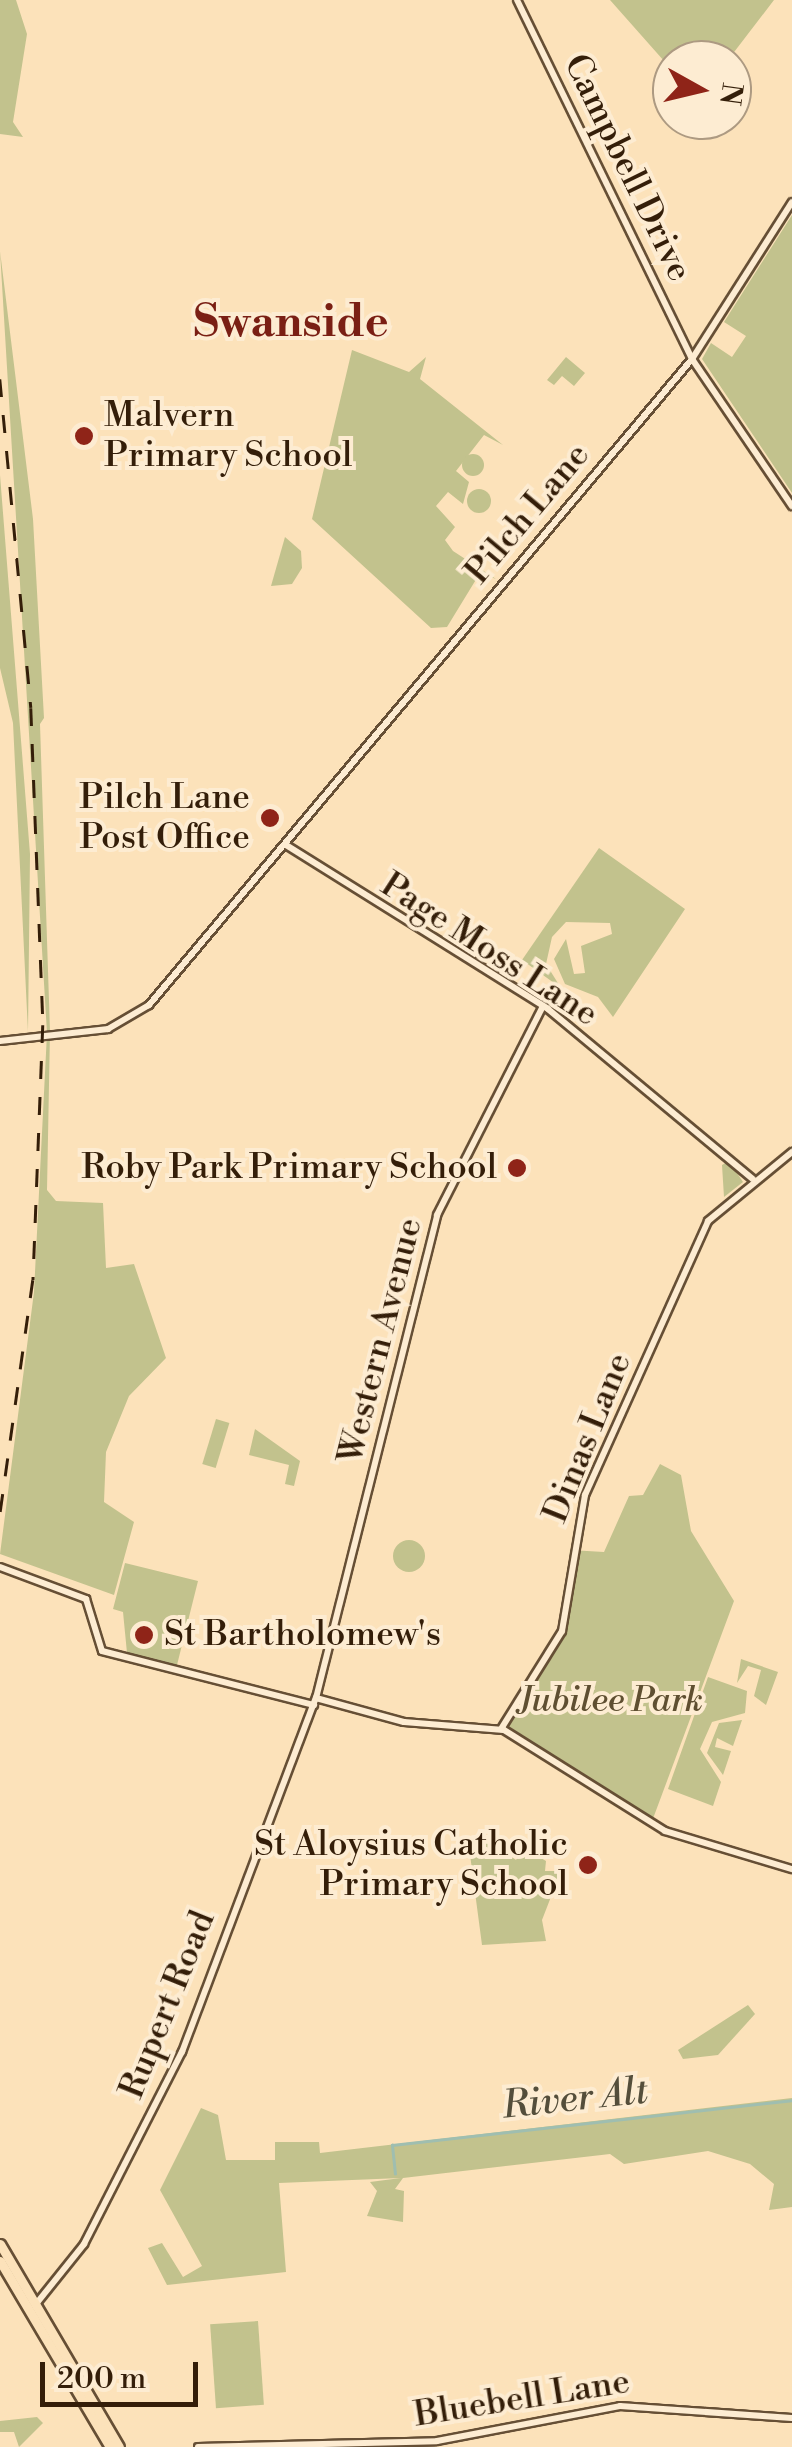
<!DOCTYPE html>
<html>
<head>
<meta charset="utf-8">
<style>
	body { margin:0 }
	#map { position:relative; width:792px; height:2447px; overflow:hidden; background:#fce2ba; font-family:"Libre Bodoni",serif }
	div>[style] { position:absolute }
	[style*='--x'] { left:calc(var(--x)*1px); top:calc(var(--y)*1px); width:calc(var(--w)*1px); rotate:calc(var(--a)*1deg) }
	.green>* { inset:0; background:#c2c28d; transform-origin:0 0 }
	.round { border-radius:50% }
	.stream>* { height:2.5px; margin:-1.25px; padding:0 1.25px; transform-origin:1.25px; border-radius:1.25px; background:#9fbeb0 }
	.roads { filter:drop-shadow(2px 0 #664f35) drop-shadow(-2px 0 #664f35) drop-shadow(0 2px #664f35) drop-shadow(0 -2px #664f35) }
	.minor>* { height:6px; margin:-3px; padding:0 3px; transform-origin:3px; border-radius:3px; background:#fdecd2 }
	.major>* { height:9px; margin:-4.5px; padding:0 4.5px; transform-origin:4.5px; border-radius:4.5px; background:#fce2ba }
	.rail>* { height:2.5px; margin-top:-1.25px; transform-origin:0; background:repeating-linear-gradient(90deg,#341e09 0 18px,transparent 0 36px) }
	.dots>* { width:28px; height:28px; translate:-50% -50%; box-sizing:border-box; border:5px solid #fdecd2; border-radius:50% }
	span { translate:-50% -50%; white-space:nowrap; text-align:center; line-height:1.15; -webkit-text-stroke:8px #fdecd2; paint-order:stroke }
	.street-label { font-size:35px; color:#341e09 }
	.poi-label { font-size:35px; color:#341e09 }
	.left { translate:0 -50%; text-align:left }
	.right { translate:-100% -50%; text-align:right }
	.park-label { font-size:35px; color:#5f4f31; font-style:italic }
	.water-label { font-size:38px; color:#544e3b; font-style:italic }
	.district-label { font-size:45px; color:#7a1f14; font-weight:700 }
	.north { position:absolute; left:652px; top:40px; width:100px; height:100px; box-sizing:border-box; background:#fdecd2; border:2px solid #ad9a82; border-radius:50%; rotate:98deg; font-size:28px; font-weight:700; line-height:40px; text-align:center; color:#341e09 }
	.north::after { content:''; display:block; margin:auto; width:35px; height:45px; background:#8f2418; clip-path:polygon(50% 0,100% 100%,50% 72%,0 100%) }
	.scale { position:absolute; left:40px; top:2362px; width:158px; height:45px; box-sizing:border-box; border:5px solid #341e09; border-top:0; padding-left:12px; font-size:30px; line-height:35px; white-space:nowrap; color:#341e09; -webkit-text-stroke:8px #fdecd2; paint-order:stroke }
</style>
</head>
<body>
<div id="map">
	<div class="green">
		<i style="clip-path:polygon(0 0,16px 0,27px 34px,13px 122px,23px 137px,0 134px)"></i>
		<i style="clip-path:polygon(610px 0,774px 0,728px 60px,672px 60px,672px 70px)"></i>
		<i style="clip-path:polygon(792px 215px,792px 493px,702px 359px,711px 343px,732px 357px,746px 336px,724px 322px)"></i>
		<i style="clip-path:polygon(0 251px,33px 519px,44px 718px,40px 724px,50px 1032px,47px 1190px,56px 1201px,103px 1203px,106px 1268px,134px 1264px,166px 1358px,129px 1396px,106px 1452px,104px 1502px,134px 1522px,114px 1595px,0 1554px,34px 1292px,47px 1033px)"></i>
		<i style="clip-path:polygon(352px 350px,409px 372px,426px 357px,420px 379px,503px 445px,484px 435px,456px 471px,469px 482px,463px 504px,448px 492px,436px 506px,455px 527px,445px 540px,453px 551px,496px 579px,480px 573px,447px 627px,431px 628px,312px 519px)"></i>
		<i style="clip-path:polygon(566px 357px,585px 373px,574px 386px,562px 376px,554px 385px,547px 380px)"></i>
		<i class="round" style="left:462px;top:454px;width:22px;height:22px"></i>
		<i style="clip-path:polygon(0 475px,30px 854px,28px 1032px,13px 723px,0 668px)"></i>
		<i class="round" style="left:467px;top:489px;width:24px;height:24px"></i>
		<i style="clip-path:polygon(285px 537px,301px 551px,302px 568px,292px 584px,271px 586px)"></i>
		<i style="clip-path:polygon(599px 848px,685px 909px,613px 1017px,598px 997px,565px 984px,554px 959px,566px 939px,574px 974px,585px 973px,581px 946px,612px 934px,610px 923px,566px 922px,552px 937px,546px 964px,561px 988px,522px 960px)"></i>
		<i style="clip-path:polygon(729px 1161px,743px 1182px,724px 1197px,722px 1165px)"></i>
		<i style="left:216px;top:1419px;width:14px;height:47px;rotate:17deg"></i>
		<i style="clip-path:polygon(255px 1429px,300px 1461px,294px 1486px,285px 1484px,289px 1465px,249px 1455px)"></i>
		<i style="clip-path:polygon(660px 1464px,681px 1475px,691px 1531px,734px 1601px,651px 1824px,501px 1729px,562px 1631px,570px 1550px,604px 1552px,629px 1496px,643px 1495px)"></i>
		<i class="round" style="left:393px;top:1540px;width:32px;height:32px"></i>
		<i style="clip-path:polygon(125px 1563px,198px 1581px,176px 1669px,127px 1653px,123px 1612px,113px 1609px)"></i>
		<i style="clip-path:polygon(741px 1659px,778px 1672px,766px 1705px,754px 1696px,761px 1670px,748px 1666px,737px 1683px)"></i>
		<i style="clip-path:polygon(708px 1677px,747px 1691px,745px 1713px,712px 1722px,700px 1749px,721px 1782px,713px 1806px,668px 1789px)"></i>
		<i style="clip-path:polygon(742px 1720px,733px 1746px,717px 1738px,715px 1747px,731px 1751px,723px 1775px,707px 1753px,719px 1723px)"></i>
		<i style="clip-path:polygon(480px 1835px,516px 1860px,524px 1848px,546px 1861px,545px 1871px,561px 1871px,542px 1920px,546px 1941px,482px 1945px,469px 1847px)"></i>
		<i style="clip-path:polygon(748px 2005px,755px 2014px,718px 2055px,683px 2059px,678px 2050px)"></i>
		<i style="clip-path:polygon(792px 2098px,792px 2207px,769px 2210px,774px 2184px,750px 2164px,708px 2151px,624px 2164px,610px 2154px,403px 2178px,395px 2189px,404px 2191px,403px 2222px,367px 2216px,377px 2191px,370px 2182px,401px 2178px,279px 2183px,286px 2272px,167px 2285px,148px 2248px,162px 2243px,183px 2277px,202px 2266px,160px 2190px,201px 2108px,218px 2115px,226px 2160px,275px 2160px,275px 2142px,319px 2142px,320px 2153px)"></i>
		<i style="left:258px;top:2321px;width:84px;height:48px;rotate:86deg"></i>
		<i style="clip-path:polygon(37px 2417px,43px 2423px,19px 2447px,14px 2432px,0 2432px,0 2421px)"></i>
	</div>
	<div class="stream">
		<i style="--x:395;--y:2174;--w:29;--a:-96"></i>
		<i style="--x:392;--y:2145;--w:403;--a:-6.4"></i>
	</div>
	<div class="roads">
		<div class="minor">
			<i style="--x:517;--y:0;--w:399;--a:64"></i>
			<i style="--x:692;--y:359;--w:178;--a:55.8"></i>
			<i style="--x:286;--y:845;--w:309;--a:32"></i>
			<i style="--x:548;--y:1009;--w:266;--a:39.7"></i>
			<i style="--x:0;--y:1041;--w:109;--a:-6.3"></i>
			<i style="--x:108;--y:1029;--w:48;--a:-30.3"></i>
			<i style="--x:149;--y:1005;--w:844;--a:-49.95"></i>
			<i style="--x:692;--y:359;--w:186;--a:-57.5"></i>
			<i style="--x:0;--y:1567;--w:92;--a:20.4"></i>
			<i style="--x:86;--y:1599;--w:54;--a:72.9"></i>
			<i style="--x:102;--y:1651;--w:219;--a:14.3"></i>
			<i style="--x:316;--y:1698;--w:91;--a:15.3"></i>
			<i style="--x:404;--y:1722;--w:100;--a:4.6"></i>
			<i style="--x:504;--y:1730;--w:190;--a:32.1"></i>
			<i style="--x:665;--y:1831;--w:133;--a:16.7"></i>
			<i style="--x:501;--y:1729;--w:115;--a:-58.1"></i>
			<i style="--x:562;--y:1631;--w:138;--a:-80.4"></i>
			<i style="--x:585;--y:1495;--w:300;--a:-65.8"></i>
			<i style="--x:708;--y:1221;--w:109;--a:-39.4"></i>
			<i style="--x:36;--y:2304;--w:77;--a:-51.3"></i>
			<i style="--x:84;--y:2244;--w:216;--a:-63"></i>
			<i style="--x:182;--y:2052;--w:379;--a:-69.3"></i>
			<i style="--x:316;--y:1698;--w:498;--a:-75.9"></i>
			<i style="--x:437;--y:1215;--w:234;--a:-63.1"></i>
			<i style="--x:198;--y:2447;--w:239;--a:-1.4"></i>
			<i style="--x:437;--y:2441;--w:186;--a:-10.8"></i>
			<i style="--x:620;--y:2406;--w:172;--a:4"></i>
		</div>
		<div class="major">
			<i style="--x:0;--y:2244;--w:235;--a:59.6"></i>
			<i style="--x:0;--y:2261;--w:216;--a:59.4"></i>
		</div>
	</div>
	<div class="rail">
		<i style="--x:0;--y:379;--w:330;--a:84.6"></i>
		<i style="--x:31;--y:708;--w:317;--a:87.8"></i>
		<i style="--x:43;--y:1025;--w:255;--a:92.2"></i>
		<i style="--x:33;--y:1280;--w:238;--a:98"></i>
	</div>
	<div class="dots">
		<i style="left:84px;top:436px;background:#8f2418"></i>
		<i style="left:270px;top:818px;background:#8f2418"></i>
		<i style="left:517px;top:1168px;background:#8f2418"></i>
		<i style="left:144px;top:1635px;background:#8f2418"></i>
		<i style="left:588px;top:1865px;background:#8f2418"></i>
	</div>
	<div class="street-label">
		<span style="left:627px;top:168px;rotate:64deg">Campbell Drive</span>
		<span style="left:528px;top:514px;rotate:-50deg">Pilch Lane</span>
		<span style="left:489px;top:950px;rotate:33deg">Page Moss Lane</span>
		<span style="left:381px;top:1341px;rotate:-76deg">Western Avenue</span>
		<span style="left:588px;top:1438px;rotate:-68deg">Dinas Lane</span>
		<span style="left:168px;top:2005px;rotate:-68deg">Rupert Road</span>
		<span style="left:522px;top:2399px;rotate:-9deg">Bluebell Lane</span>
	</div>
	<div class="poi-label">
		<span class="left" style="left:104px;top:436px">Malvern<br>Primary School</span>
		<span class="right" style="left:250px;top:818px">Pilch Lane<br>Post Office</span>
		<span class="right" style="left:497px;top:1168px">Roby Park Primary School</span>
		<span class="left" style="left:164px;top:1635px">St Bartholomew's</span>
		<span class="right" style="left:568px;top:1865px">St Aloysius Catholic<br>Primary School</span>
	</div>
	<div class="park-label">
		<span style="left:611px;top:1701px">Jubilee Park</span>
	</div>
	<div class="water-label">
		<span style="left:575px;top:2099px;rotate:-6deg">River Alt</span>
	</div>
	<div class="district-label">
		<span style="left:291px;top:323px">Swanside</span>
	</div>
	<div class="north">N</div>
	<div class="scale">200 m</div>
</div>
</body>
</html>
